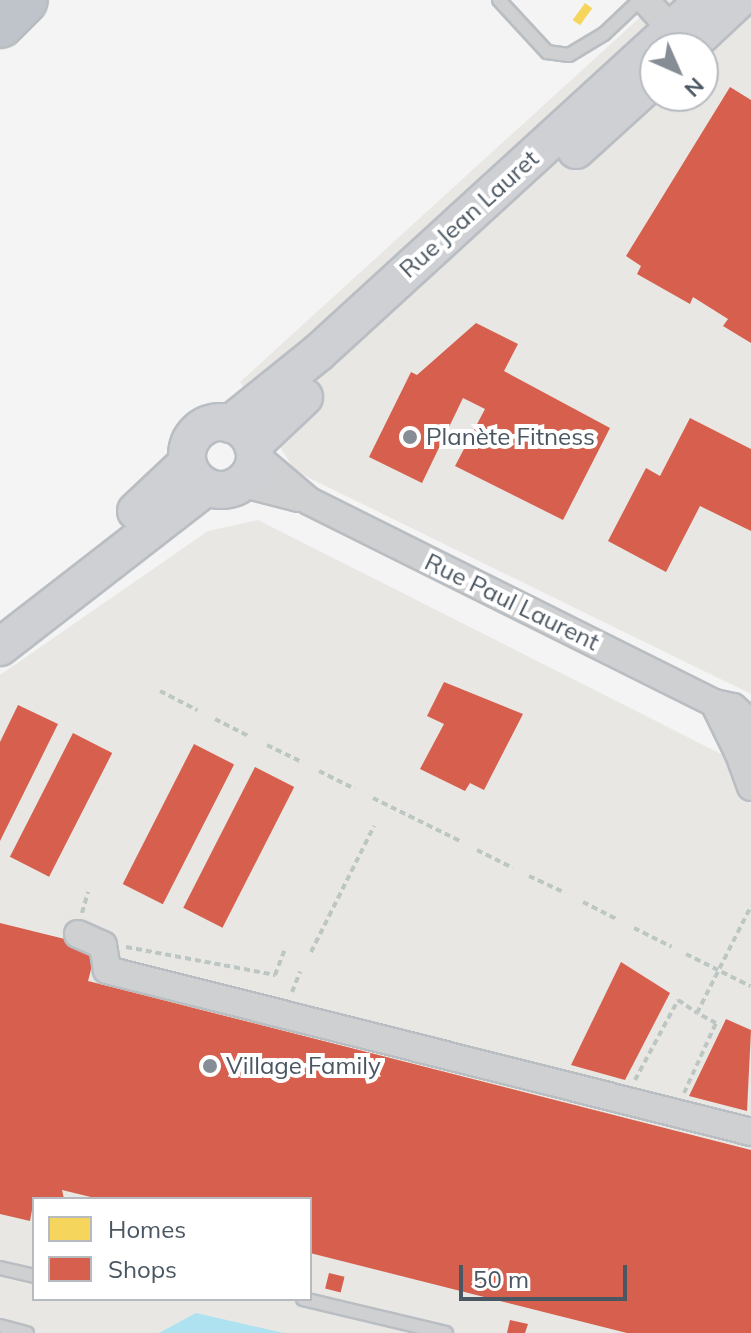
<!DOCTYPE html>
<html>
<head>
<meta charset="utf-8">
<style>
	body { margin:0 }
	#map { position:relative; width:751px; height:1333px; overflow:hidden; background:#f4f4f4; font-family:Mulish,sans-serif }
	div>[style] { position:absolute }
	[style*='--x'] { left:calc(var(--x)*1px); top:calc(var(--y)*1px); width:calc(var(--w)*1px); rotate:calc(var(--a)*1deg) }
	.commercial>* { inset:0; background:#e8e7e3 }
	.water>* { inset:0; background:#aee2f0 }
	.homes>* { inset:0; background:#f6d55c; transform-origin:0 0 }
	.shops>* { inset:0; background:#d6604d; transform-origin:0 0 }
	.path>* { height:4px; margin-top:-2px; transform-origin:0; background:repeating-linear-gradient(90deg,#bcc7c4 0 6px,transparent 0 10px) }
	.roads { filter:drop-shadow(2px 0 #b9bec3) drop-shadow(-2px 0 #b9bec3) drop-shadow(0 2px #b9bec3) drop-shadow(0 -2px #b9bec3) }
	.lane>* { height:12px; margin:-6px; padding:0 6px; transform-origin:6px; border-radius:6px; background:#ced0d2 }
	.street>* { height:26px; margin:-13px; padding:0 13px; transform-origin:13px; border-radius:13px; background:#ced0d2 }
	.secondary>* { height:36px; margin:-18px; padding:0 18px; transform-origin:18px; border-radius:18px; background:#ced0d4 }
	.secondary>.ring { margin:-18px; padding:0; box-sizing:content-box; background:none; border:36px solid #ced0d4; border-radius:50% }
	.highway>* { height:44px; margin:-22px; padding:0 22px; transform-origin:22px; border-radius:22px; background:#bec4c9 }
	.dots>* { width:22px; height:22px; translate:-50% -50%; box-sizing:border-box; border:4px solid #fff; border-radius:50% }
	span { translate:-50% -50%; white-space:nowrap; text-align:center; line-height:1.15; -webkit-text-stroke:8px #fff; paint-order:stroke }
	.street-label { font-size:24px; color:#4a5661 }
	.poi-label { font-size:24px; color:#4a5661 }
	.left { translate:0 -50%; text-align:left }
	.legend { position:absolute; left:32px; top:1197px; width:280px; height:104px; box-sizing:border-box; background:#fff; border:2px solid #b7bbc0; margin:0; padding:10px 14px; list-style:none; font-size:24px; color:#4a5661 }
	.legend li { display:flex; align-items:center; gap:16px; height:40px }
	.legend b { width:40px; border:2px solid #b7bbc0 }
	.north { position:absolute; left:639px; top:32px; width:80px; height:80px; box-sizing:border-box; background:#fff; border:2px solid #b7bbc0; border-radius:50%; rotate:135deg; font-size:22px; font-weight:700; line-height:32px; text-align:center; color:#4a5661 }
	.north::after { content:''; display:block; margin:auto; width:28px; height:36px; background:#868d94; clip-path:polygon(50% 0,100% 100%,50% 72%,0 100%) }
	.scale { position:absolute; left:459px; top:1265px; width:168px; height:36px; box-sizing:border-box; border:4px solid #4a5661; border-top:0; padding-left:10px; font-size:24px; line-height:28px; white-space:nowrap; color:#4a5661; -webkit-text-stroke:6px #fff; paint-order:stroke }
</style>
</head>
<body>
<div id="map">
	<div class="commercial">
		<i style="clip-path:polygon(evenodd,659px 0,751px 0,751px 694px,295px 471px,240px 382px,659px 0,655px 48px,703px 48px,703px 96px,655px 96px,655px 48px)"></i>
		<i style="clip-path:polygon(evenodd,258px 520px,731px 759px,751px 804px,751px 1333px,0 1333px,0 675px,208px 531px,258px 520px,34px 1199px,310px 1199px,310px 1299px,34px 1299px,34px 1199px)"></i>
	</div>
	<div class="water">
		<i style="clip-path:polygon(196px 1313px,284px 1333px,159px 1333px)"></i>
	</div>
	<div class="homes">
		<i style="left:585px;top:3px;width:9px;height:21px;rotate:36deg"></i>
	</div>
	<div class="shops">
		<i style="clip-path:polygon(730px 87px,751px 100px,751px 343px,723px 326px,728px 319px,693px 297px,690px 304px,637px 274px,641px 266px,626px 256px)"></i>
		<i style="clip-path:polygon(476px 323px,518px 344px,504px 371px,610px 428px,563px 520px,455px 466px,485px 409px,463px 398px,422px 483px,369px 457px,411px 372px,417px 375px)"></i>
		<i style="clip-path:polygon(690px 418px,751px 449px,751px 531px,700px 506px,666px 572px,608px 541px,646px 468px,660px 476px)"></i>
		<i style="clip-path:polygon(444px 682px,523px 714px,484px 790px,470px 783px,465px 791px,420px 769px,444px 724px,427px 716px)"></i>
		<i style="clip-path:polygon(18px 705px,58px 724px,0 841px,0 742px)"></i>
		<i style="left:73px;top:733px;width:44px;height:139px;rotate:27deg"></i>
		<i style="left:194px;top:744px;width:45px;height:157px;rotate:27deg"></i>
		<i style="left:255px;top:767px;width:44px;height:158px;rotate:27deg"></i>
		<i style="clip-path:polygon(0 923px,97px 947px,88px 981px,751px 1150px,751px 1333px,627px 1333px,310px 1253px,310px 1199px,99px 1199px,62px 1190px,64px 1199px,34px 1199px,30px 1221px,0 1214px)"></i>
		<i style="clip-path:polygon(621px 962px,670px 993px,625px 1080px,571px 1065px)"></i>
		<i style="clip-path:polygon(726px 1019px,751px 1030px,747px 1111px,689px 1096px)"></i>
		<i style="left:329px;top:1273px;width:16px;height:16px;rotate:14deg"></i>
		<i style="clip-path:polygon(510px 1320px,528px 1324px,525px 1333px,507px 1333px)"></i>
	</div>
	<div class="path">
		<i style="--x:160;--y:691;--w:42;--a:27.2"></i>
		<i style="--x:215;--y:719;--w:38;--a:27"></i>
		<i style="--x:267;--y:745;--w:39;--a:26"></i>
		<i style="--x:319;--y:771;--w:40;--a:26.6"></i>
		<i style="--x:373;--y:798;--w:97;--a:26.3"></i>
		<i style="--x:477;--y:850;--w:40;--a:26.6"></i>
		<i style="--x:529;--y:876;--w:40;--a:25"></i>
		<i style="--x:583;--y:902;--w:39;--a:27"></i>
		<i style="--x:82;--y:913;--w:22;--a:-74"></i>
		<i style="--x:634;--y:928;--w:42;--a:26.6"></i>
		<i style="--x:126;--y:947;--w:152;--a:10.6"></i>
		<i style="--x:275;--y:975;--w:26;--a:-69"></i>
		<i style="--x:311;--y:952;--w:141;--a:-63.4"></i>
		<i style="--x:686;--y:954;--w:72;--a:26.6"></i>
		<i style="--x:292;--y:992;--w:22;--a:-68"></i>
		<i style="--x:635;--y:1080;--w:91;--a:-61.7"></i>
		<i style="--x:678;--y:1000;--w:23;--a:34"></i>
		<i style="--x:684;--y:1093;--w:77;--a:-65.4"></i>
		<i style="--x:716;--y:1023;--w:21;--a:-152"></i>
		<i style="--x:697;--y:1013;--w:120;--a:-63.2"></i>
	</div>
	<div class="roads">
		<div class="lane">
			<i style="--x:499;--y:0;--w:71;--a:47.3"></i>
			<i style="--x:547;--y:52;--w:22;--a:8"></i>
			<i style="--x:569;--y:55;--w:41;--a:-31"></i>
			<i style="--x:604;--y:34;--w:50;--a:-43.4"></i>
			<i style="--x:0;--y:1268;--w:35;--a:13"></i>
			<i style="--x:303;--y:1299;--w:147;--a:13.4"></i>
			<i style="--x:0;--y:1326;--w:28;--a:15"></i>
		</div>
		<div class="street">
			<i style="--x:645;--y:0;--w:39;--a:48"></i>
			<i style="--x:254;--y:454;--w:72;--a:40.5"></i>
			<i style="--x:309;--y:501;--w:453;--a:26.5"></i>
			<i style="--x:714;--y:703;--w:19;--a:12"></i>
			<i style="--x:733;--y:707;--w:24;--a:42"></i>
			<i style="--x:240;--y:483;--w:61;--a:14.3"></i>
			<i style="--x:714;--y:703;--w:57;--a:63.9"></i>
			<i style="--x:749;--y:744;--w:14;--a:135"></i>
			<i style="--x:739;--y:754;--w:35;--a:70"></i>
			<i style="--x:78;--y:934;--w:27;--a:24"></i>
			<i style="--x:103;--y:945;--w:25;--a:81"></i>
			<i style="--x:107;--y:970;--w:664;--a:14.12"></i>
		</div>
		<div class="secondary">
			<i style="--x:691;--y:44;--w:64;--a:-43.1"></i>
			<i style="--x:576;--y:150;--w:107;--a:-42.3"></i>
			<i class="ring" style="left:187px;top:422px;width:32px;height:32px"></i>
			<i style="--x:230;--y:424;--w:113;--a:-38.9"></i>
			<i style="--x:318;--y:353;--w:523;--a:-42.44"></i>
			<i style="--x:253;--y:445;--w:70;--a:-43.3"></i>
			<i style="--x:136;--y:511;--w:70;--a:-43.3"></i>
			<i style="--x:0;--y:647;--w:261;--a:-37.8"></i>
		</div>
		<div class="highway">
			<i style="--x:0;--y:25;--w:35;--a:-45"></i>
		</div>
	</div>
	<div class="dots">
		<i style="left:410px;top:437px;background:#868d94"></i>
		<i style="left:210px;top:1066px;background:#868d94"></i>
	</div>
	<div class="street-label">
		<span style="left:469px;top:214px;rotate:-42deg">Rue Jean Lauret</span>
		<span style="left:512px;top:602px;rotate:26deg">Rue Paul Laurent</span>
	</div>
	<div class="poi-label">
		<span class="left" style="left:426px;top:437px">Planète Fitness</span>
		<span class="left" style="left:226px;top:1066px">Village Family</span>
	</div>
	<ul class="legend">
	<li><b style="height:22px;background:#f6d55c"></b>Homes</li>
	<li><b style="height:22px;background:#d6604d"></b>Shops</li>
	</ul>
	<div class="north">N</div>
	<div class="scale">50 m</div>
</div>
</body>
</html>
